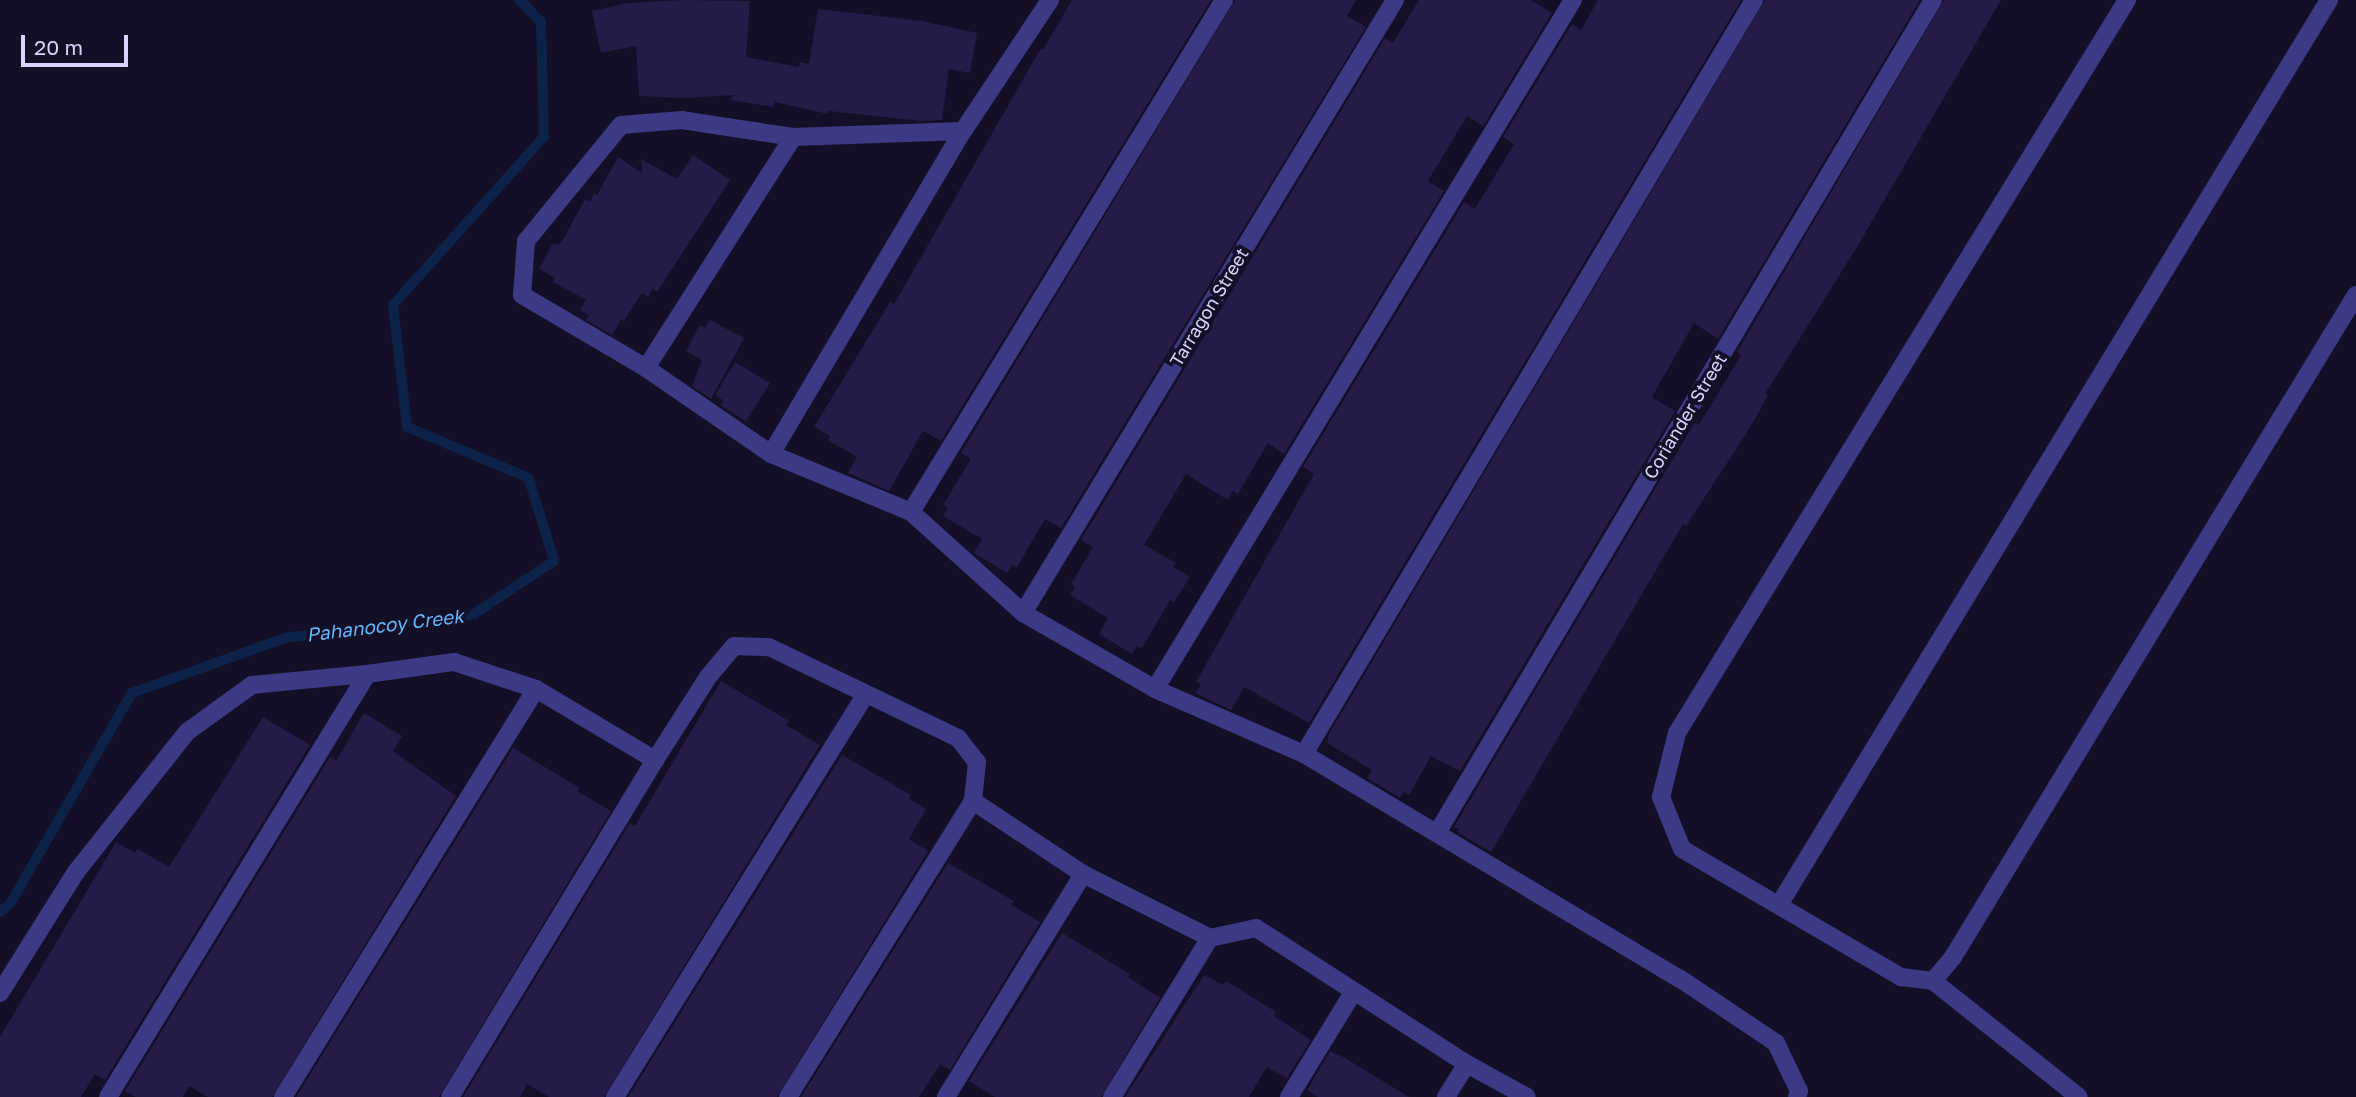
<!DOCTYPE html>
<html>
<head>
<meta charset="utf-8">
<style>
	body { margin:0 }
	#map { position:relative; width:2356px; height:1097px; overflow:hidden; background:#130f26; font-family:"Golos Text",sans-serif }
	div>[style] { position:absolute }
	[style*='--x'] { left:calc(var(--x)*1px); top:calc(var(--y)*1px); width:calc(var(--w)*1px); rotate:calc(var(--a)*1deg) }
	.stream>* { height:10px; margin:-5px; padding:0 5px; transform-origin:5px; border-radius:5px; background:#0c2248 }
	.building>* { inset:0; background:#241b47 }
	.lane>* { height:18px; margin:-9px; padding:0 9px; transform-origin:9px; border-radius:9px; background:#3d3a85 }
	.street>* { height:18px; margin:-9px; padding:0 9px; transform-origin:9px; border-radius:9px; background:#3d3a85 }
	span { translate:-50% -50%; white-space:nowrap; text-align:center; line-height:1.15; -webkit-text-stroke:7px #130f26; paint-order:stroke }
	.street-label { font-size:18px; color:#d9d4ff }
	.water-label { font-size:19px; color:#62b6ff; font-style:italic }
	.scale { position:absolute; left:21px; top:35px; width:107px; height:32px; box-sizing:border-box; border:4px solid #d9d4ff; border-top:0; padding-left:9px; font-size:21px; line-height:24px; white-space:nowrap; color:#d9d4ff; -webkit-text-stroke:5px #130f26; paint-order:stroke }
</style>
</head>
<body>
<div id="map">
	<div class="stream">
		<i style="--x:0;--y:912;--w:13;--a:-39"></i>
		<i style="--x:10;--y:904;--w:244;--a:-60"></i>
		<i style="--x:132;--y:693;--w:163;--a:-19.8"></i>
		<i style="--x:285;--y:638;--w:191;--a:-7.2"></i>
		<i style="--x:474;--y:614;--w:96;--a:-33.5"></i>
		<i style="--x:554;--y:561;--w:87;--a:-106.8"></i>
		<i style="--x:529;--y:478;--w:132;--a:-157.3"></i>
		<i style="--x:407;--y:427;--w:123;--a:-96.5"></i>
		<i style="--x:393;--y:305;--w:226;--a:-48.1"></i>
		<i style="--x:544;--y:137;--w:115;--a:-91.5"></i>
		<i style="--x:541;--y:22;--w:30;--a:-134"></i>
	</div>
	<div class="building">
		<i style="clip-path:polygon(683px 0,750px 1px,746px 57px,799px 67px,800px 62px,809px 64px,818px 9px,922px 21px,977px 33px,970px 73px,949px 69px,942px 120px,921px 121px,829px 111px,828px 114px,775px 102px,774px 107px,730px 100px,734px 95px,684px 98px,639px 96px,636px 46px,601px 53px,592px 11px,628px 3px)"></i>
		<i style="clip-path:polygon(1072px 0,1211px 0,941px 441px,923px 431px,889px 491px,848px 473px,857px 457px,828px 440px,830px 436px,814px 427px,890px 302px,894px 304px,900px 294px,1041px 48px,1043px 50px)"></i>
		<i style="clip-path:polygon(1235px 0,1356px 0,1347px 16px,1366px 27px,1061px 528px,1045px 519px,1017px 567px,1012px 565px,1007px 573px,974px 553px,982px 539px,943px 516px,948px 508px,943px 505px,971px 459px,961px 453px)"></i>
		<i style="clip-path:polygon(1419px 0,1531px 0,1552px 13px,1483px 126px,1467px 116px,1428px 181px,1444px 191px,1284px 454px,1268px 443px,1238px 494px,1233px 491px,1228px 500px,1186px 474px,1144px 545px,1176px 563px,1173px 567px,1190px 577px,1174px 602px,1170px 600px,1142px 648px,1137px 646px,1132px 654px,1099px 634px,1108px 618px,1070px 595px,1075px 587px,1071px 584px,1093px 547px,1081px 540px,1385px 38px,1393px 43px)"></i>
		<i style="clip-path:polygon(1598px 0,1741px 0,1309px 723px,1244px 687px,1231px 710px,1195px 693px,1201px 685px,1196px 682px,1314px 474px,1303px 467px,1464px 202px,1475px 209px,1514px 144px,1503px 137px,1572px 24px,1581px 30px)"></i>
		<i style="clip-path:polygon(1765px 0,1920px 0,1718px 339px,1694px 323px,1652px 397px,1675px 411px,1460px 771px,1431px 756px,1409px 795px,1404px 792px,1400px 798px,1367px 778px,1372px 770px,1327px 743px,1329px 734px)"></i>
		<i style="clip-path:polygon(1944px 0,2001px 0,1857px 247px,1765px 394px,1768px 396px,1746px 434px,1686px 526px,1683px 524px,1491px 852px,1457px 832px,1459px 829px,1454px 827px,1695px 422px,1699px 425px,1741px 355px,1737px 352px)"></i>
		<i style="clip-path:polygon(693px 155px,730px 180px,657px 292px,653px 289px,648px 297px,642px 293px,624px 321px,621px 319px,612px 335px,586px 320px,589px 315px,580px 310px,586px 300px,553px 282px,555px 278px,539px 269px,553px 243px,558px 245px,564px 238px,585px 199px,590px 202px,594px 193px,597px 195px,618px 157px,642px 173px,641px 159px,677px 179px)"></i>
		<i style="clip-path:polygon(710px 320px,744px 338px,711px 399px,692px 386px,702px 360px,686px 351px,700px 325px,705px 328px)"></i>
		<i style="clip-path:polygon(735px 362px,770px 383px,746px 421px,720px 405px,724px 401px,715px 395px)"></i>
		<i style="clip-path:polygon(721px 681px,789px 721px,786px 725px,820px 745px,604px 1097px,549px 1097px,527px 1084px,520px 1097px,463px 1097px,630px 823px,635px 826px)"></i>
		<i style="clip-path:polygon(364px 713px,402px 736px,393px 751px,456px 796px,272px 1097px,208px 1097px,189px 1086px,183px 1097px,136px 1097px,125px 1091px,330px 757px,336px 761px)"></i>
		<i style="clip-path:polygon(263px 717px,310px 745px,105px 1080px,95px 1074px,81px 1097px,0 1097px,0 1037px,116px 842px,135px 853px,138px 849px,169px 867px)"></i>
		<i style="clip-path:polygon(513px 748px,580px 788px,577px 791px,611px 811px,439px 1097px,296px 1097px)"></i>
		<i style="clip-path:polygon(842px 755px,911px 795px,909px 799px,926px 809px,909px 839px,928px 851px,777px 1097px,628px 1097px)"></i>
		<i style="clip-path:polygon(948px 863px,1014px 901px,1011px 905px,1040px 922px,950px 1070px,940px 1064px,919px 1097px,801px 1097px)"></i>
		<i style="clip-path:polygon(1062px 933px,1130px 974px,1128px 977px,1160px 998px,1101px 1097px,995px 1097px,969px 1081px)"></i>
		<i style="clip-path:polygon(1204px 975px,1223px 985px,1226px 981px,1276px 1012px,1274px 1016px,1311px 1040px,1287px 1078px,1267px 1067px,1249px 1097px,1125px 1097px)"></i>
		<i style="clip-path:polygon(1330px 1051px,1345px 1058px,1409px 1097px,1318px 1097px,1307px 1090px)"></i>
	</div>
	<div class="lane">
		<i style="--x:1933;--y:981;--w:186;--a:38.5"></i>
	</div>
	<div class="street">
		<i style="--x:2127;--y:0;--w:860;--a:121.55"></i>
		<i style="--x:1677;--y:733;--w:66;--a:104"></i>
		<i style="--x:1661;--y:797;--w:56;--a:68"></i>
		<i style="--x:1682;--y:849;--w:254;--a:30.3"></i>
		<i style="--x:1901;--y:977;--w:32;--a:7"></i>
		<i style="--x:1933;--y:981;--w:31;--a:-50"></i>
		<i style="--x:1953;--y:957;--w:775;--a:-58.67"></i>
		<i style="--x:963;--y:131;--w:170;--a:178"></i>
		<i style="--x:793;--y:137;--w:112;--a:-171.3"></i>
		<i style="--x:682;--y:120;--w:61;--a:175.3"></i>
		<i style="--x:621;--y:125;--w:150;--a:129.3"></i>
		<i style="--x:526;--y:241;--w:54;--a:94.2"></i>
		<i style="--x:522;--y:295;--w:144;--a:30.5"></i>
		<i style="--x:646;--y:368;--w:152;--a:34.5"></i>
		<i style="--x:771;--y:454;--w:152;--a:22.5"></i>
		<i style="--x:911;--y:512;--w:151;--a:42"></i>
		<i style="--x:1023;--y:613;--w:152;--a:29.9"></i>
		<i style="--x:1155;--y:689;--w:163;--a:23.6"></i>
		<i style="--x:1304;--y:754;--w:437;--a:30.9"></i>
		<i style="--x:1679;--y:978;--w:117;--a:33.8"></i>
		<i style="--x:1776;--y:1043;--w:53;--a:64.4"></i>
		<i style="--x:1799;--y:1091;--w:6;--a:108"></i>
		<i style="--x:646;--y:368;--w:274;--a:-57.5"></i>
		<i style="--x:771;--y:454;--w:376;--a:-59.3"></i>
		<i style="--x:963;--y:131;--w:157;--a:-56.4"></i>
		<i style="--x:911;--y:512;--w:600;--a:-58.56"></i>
		<i style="--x:1023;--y:613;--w:717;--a:-58.75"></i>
		<i style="--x:1155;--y:689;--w:806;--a:-58.76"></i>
		<i style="--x:1304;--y:754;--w:878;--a:-59.17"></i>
		<i style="--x:655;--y:760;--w:98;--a:-57.4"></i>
		<i style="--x:708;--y:677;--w:40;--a:-50"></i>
		<i style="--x:734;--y:646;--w:35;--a:2"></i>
		<i style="--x:769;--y:647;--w:210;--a:25.7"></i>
		<i style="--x:958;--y:738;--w:31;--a:52"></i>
		<i style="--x:977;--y:762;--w:39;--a:96"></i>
		<i style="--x:973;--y:801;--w:132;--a:33.6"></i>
		<i style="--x:1083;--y:874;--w:142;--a:26.7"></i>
		<i style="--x:1210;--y:938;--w:47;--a:-12.3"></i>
		<i style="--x:1256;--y:928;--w:251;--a:32.8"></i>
		<i style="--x:1467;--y:1064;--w:68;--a:28.8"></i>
		<i style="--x:1437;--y:833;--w:969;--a:-59.23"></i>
		<i style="--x:1779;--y:905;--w:1059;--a:-58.71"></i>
		<i style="--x:0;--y:993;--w:143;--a:-57.9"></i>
		<i style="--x:76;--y:872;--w:179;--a:-51.6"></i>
		<i style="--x:187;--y:732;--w:80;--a:-35.9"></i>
		<i style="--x:252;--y:685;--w:116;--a:-5.5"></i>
		<i style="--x:108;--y:1097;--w:496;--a:-58.5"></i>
		<i style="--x:367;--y:674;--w:88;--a:-7.9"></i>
		<i style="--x:454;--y:662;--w:86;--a:18.2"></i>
		<i style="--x:536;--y:689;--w:139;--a:30.8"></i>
		<i style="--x:655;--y:760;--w:394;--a:121.3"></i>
		<i style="--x:283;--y:1097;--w:480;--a:-58.2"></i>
		<i style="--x:615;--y:1097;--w:473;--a:-58.1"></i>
		<i style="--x:788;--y:1097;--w:349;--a:-58"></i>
		<i style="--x:946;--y:1097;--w:262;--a:-58.4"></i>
		<i style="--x:1112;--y:1097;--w:187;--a:-58.4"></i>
		<i style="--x:1289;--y:1097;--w:124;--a:-58.5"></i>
		<i style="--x:1446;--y:1097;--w:39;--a:-58"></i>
	</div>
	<div class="street-label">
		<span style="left:1209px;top:307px;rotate:-59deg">Tarragon Street</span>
		<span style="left:1685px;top:416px;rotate:-59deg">Coriander Street</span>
	</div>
	<div class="water-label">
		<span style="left:385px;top:625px;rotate:-7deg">Pahanocoy Creek</span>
	</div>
	<div class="scale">20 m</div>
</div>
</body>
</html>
